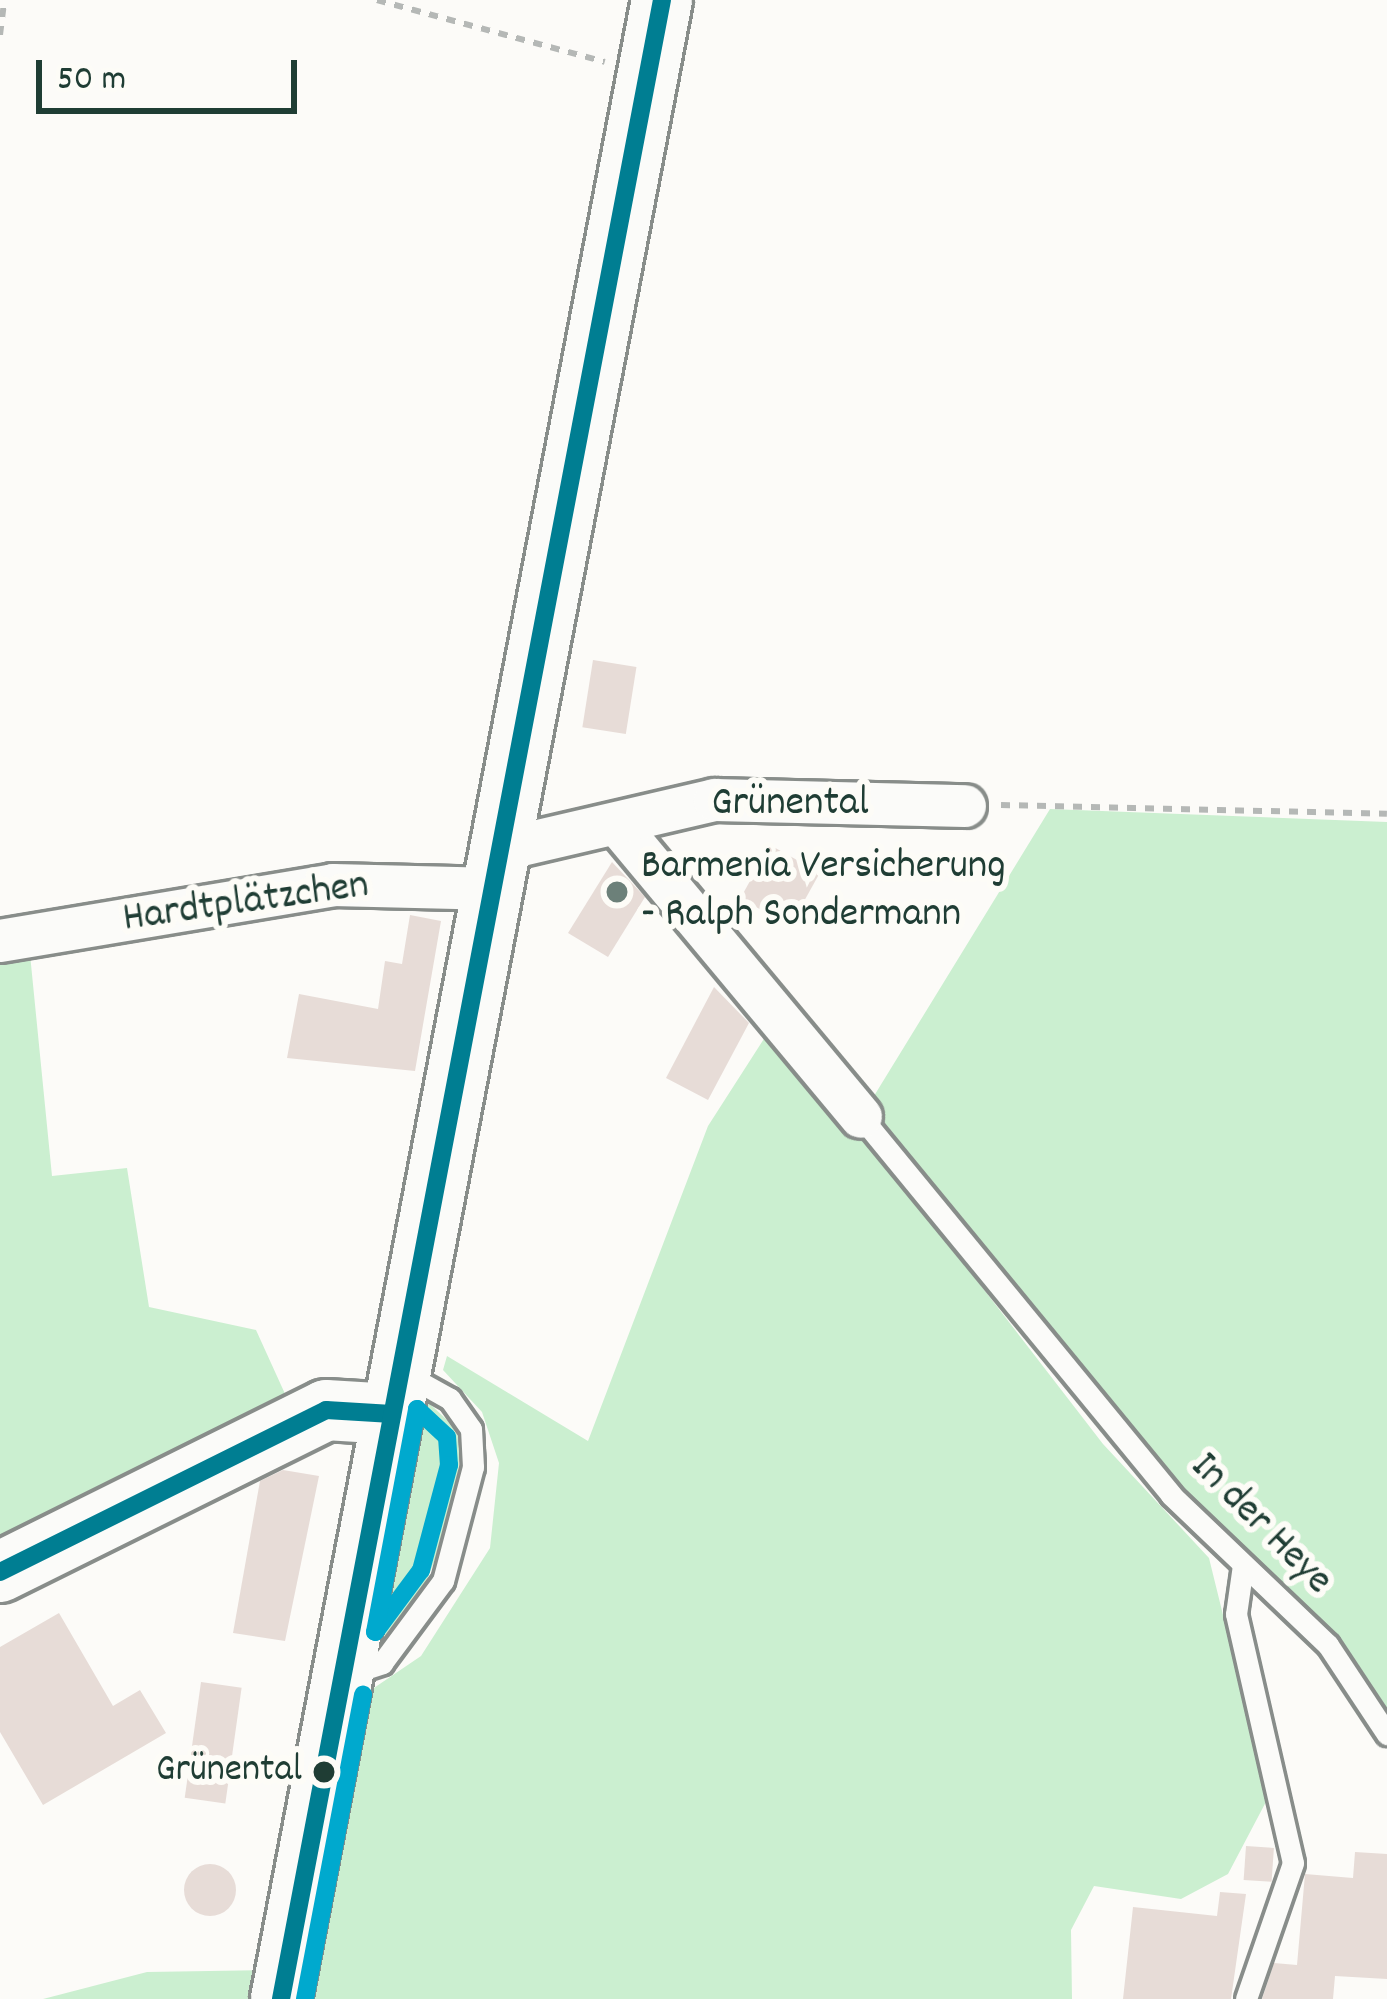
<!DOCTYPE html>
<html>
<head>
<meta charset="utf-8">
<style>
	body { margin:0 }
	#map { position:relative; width:1387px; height:1999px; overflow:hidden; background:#fcfbf8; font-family:Dekko,sans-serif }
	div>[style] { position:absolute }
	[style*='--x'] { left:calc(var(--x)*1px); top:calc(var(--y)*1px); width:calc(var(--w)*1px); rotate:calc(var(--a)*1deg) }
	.green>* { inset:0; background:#cbefd0 }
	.building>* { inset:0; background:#e7dcd7; transform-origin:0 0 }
	.round { border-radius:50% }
	.path>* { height:6px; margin-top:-3px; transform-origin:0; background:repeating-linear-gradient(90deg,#b5b8b6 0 9px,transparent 0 18px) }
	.roads { filter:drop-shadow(3px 0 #888d8a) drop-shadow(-3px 0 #888d8a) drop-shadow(0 3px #888d8a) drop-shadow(0 -3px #888d8a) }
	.service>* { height:21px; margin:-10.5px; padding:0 10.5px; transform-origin:10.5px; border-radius:10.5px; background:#fbfbf9 }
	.minor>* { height:42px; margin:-21px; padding:0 21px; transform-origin:21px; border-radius:21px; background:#fbfbf9 }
	.secondary>* { height:60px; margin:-30px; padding:0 30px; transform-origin:30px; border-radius:30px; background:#fbfbf9 }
	.bus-1>* { height:18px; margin:-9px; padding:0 9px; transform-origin:9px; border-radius:9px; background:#007e92 }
	.bus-2>* { height:18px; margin:-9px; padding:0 9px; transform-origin:9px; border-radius:9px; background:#00a9ce }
	.dots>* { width:33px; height:33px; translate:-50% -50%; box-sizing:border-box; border:6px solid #fdfcf7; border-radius:50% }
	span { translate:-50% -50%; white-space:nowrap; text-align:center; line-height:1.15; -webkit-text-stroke:12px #fdfcf7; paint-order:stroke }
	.bus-label { font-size:39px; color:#1f3d34 }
	.right { translate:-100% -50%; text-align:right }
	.street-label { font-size:42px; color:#1f3d34 }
	.poi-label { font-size:42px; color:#1f3d34 }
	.left { translate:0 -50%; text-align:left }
	.scale { position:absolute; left:36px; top:60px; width:261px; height:54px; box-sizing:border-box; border:6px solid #1f3d34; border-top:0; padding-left:15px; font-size:36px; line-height:42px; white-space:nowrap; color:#1f3d34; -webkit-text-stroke:9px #fdfcf7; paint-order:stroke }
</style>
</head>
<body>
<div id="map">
	<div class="green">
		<i style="clip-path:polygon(1050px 809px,1387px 822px,1387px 1717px,1328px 1637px,1174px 1486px,866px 1109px)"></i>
		<i style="clip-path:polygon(29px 944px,52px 1176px,127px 1168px,149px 1307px,256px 1330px,291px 1407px,0 1550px,0 952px)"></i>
		<i style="clip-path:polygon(776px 1020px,1103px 1444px,1209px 1558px,1268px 1798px,1228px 1874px,1181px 1899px,1094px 1886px,1071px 1930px,1072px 1999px,306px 1999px,365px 1694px,421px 1656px,490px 1548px,499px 1463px,482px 1412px,443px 1370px,447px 1356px,588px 1441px,708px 1126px)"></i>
		<i style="clip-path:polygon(430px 1404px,463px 1435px,452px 1517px,413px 1615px,384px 1638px,369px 1635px,415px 1405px)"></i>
		<i style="clip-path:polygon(268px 1970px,262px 1999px,43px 1999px,147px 1972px)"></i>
	</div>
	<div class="building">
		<i style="left:593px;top:660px;width:44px;height:68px;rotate:9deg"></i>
		<i style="left:770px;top:845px;width:57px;height:61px;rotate:29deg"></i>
		<i style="clip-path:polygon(612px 862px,645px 897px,608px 957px,568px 933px)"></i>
		<i style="clip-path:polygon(410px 915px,441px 921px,415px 1071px,287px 1058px,299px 994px,378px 1009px,385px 961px,402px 964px)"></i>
		<i style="clip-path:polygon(714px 987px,749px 1023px,708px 1100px,666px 1078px)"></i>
		<i style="clip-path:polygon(283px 1470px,319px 1476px,285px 1641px,233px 1633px,260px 1481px)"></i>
		<i style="clip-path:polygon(59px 1613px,113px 1706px,140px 1690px,166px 1733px,43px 1805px,0 1732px,0 1647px)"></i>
		<i style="left:201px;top:1682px;width:41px;height:117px;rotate:8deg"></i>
		<i style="left:1246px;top:1846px;width:28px;height:34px;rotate:4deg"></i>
		<i style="clip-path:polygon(1355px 1852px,1387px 1854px,1387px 1979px,1335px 1976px,1333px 1999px,1262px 1999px,1274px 1963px,1297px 1965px,1305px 1874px,1353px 1878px)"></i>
		<i class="round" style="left:184px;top:1864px;width:52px;height:52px"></i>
		<i style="clip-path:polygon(1220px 1892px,1246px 1894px,1231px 1999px,1123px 1999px,1133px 1907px,1217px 1916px)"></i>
	</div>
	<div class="path">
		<i style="--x:377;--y:0;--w:236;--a:15.2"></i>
		<i style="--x:0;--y:35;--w:35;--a:-83"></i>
		<i style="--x:1001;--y:805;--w:386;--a:1.3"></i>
	</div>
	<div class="roads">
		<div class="service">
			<i style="--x:861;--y:1117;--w:489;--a:50.6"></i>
			<i style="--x:1171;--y:1495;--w:217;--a:43.7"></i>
			<i style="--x:1328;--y:1645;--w:107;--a:56.5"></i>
			<i style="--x:1243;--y:1565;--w:49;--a:98.1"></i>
			<i style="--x:1236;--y:1614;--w:255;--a:77.1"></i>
			<i style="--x:1293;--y:1863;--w:144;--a:109.1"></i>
			<i style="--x:349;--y:1674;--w:35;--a:-18"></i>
			<i style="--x:382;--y:1663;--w:102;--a:-53.4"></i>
			<i style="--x:443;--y:1581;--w:118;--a:-75.3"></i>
			<i style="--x:473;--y:1467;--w:38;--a:-93"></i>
			<i style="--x:471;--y:1429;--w:37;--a:-125"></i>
			<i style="--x:450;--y:1399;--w:51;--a:-150.9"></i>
		</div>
		<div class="minor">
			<i style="--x:617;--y:824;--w:381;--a:50.2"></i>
			<i style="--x:500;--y:850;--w:221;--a:-13.1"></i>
			<i style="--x:715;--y:800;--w:250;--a:1.4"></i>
			<i style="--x:0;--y:941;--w:338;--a:-9.5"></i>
			<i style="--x:333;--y:885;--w:160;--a:1.4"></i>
		</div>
		<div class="secondary">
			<i style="--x:0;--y:1572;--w:364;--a:-26.4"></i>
			<i style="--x:326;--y:1410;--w:66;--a:3.5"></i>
			<i style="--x:281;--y:1999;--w:2035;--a:-79.21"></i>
		</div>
	</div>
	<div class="bus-1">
		<i style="--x:0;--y:1572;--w:364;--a:-26.4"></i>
		<i style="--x:326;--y:1410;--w:66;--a:3.5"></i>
		<i style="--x:281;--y:1999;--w:2035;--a:-79.21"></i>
	</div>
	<div class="bus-2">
		<i style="--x:417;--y:1409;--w:41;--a:43"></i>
		<i style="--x:447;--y:1437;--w:28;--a:86"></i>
		<i style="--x:449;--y:1465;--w:109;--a:104.9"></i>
		<i style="--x:421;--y:1570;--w:77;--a:126.6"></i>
		<i style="--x:375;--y:1632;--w:227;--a:-79.3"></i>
		<i style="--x:305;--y:1999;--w:310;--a:-79.2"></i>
	</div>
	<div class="dots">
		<i style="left:617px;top:892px;background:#6c8079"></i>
		<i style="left:324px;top:1772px;background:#1f3d34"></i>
	</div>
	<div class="bus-label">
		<span class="right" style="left:302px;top:1772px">Grünental</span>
	</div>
	<div class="street-label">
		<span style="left:790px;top:805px">Grünental</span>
		<span style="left:246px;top:904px;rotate:-8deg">Hardtplätzchen</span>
		<span style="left:1260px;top:1525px;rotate:45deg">In der Heye</span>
	</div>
	<div class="poi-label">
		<span class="left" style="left:641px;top:892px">Barmenia Versicherung<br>- Ralph Sondermann</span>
	</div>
	<div class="scale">50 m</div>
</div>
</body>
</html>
